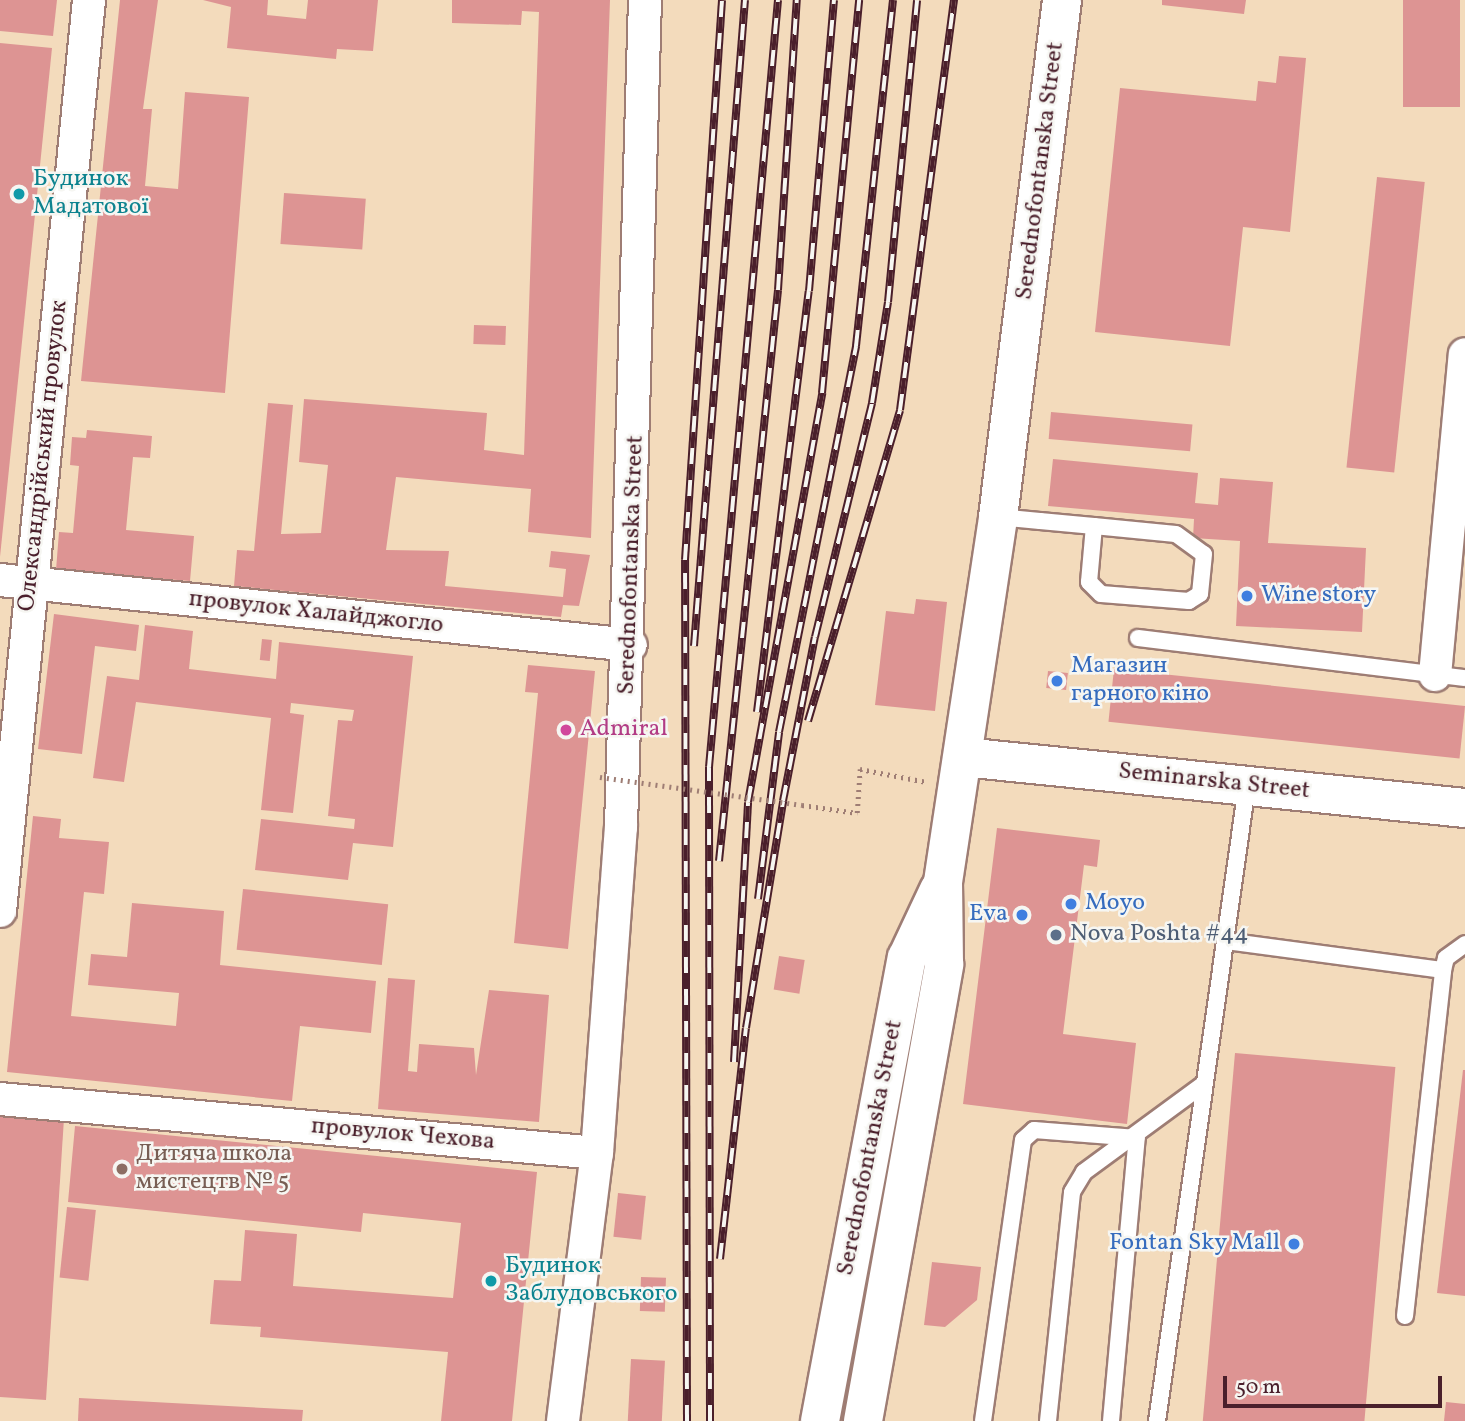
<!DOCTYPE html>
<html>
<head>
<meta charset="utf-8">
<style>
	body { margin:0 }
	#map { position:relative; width:1465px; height:1421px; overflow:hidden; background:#f3dbbc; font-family:Vollkorn,serif }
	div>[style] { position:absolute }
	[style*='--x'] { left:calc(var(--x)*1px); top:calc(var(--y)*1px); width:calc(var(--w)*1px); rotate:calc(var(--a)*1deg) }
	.building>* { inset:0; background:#dd9493; transform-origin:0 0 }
	.path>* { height:4.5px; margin-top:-2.25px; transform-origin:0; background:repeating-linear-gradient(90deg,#9e7d74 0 2px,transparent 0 7px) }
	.roads { filter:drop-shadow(2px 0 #9e7d74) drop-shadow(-2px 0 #9e7d74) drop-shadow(0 2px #9e7d74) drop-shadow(0 -2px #9e7d74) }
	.service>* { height:16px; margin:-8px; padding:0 8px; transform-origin:8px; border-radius:8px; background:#fff }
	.minor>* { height:32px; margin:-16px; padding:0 16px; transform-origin:16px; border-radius:16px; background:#fff }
	.tertiary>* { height:38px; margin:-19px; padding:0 19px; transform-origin:19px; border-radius:19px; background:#fff }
	.primary>* { height:38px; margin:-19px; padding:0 19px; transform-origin:19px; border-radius:19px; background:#fff }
	.rail>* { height:8px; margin-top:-4px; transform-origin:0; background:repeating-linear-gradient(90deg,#f6f6f2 0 16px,#4a1f2b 0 32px); box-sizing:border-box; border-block:2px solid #4a1f2b }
	.path-bridge>* { height:4.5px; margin-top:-2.25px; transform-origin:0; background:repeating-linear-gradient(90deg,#9e7d74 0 2px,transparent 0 7px) }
	.dots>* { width:19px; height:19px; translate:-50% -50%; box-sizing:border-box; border:4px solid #f6f6f2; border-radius:50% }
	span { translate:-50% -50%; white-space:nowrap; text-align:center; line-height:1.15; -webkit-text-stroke:5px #f6f6f2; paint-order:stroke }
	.street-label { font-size:24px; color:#4a1f2b }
	.culture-label { font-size:24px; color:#0d838f }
	.left { translate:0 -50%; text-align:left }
	.shop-label { font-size:24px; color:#366cbe }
	.right { translate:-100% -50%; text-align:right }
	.hotel-label { font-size:24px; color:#b23c85 }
	.service-label { font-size:24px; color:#4e5e75 }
	.education-label { font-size:24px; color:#785e54 }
	.scale { position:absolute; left:1223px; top:1376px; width:219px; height:32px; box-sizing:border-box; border:4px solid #4a1f2b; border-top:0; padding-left:9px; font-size:21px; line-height:24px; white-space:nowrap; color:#4a1f2b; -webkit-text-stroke:5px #f6f6f2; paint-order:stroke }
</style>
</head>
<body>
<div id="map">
	<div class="building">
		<i style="clip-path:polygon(0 0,57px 0,53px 36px,0 31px)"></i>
		<i style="clip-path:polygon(120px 0,158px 0,143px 109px,152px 109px,145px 186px,178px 189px,185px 92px,249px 97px,225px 393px,81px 381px)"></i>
		<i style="clip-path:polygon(203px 0,268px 0,267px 15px,306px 19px,308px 0,378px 0,373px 51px,337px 49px,336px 59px,227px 48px,231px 7px)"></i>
		<i style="clip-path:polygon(452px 0,610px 0,591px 538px,528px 532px,531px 489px,396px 477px,386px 550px,449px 551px,445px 586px,563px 597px,566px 569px,549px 567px,551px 551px,590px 555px,579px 606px,563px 605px,561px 617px,234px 586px,237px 550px,254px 551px,268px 403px,293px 405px,281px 534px,321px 533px,328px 465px,299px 462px,304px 399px,487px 413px,484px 450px,524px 455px,539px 12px,522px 11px,521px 25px,452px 23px)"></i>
		<i style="clip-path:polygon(1162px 0,1246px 0,1244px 14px,1162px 5px)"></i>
		<i style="left:1403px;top:0;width:57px;height:107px"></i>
		<i style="clip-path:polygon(0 43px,52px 48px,0 557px)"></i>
		<i style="clip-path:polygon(1279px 56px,1306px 58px,1290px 232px,1243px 227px,1230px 346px,1095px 332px,1120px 88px,1256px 101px,1258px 81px,1276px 83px)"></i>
		<i style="left:1377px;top:177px;width:48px;height:292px;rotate:6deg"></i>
		<i style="left:284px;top:193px;width:82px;height:51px;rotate:4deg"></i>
		<i style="left:474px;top:325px;width:32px;height:19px;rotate:2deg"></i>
		<i style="left:1051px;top:412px;width:142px;height:27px;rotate:5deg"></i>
		<i style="clip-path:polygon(87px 430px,152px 436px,150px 458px,133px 457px,126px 530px,194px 536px,190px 581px,56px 570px,59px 532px,73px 533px,79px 466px,70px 465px,72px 437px,86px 438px)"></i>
		<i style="clip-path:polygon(1053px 459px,1198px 473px,1195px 503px,1218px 505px,1220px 478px,1273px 482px,1268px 543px,1366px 548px,1362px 632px,1236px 626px,1240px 541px,1193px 538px,1194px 519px,1048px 506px)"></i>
		<i style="clip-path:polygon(916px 599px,947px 602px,935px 711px,875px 705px,886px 611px,914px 614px)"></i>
		<i style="clip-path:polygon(54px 614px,139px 625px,136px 651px,95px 646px,82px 754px,38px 749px)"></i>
		<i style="clip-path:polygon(145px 625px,193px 631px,189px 669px,276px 679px,279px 642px,413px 656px,393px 847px,353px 843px,348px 880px,255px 870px,261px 819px,354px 829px,355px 819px,328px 816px,338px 720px,352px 721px,354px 710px,291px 703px,290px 713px,304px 715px,293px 813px,261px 810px,271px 718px,136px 702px,124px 782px,93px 778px,107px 676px,139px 680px)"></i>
		<i style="left:262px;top:639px;width:10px;height:21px;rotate:6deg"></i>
		<i style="clip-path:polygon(528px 665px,595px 671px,568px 949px,514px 943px,538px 693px,525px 692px)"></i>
		<i style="left:1114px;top:669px;width:353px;height:53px;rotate:6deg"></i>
		<i style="left:1048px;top:671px;width:20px;height:17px;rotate:6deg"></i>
		<i style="clip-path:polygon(33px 816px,61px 819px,59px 838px,109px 842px,104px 894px,84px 892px,71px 1016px,176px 1026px,179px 993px,88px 985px,91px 954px,127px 957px,132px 903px,224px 911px,220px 965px,376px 981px,371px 1033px,300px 1026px,292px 1101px,7px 1072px)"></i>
		<i style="clip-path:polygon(997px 828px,1100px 840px,1097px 867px,1084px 865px,1063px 1034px,1136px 1043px,1127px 1124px,963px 1104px)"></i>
		<i style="left:243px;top:889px;width:146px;height:61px;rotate:6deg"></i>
		<i style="left:779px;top:956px;width:26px;height:34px;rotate:9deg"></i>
		<i style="clip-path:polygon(388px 978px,415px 980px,408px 1071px,417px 1072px,419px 1044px,474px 1048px,476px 1075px,489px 990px,549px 995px,539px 1122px,378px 1109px)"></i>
		<i style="left:1235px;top:1053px;width:161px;height:370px;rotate:5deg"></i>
		<i style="clip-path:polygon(1463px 1070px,1465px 1070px,1465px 1296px,1437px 1293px)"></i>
		<i style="clip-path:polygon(0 1114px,64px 1118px,46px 1400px,0 1397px)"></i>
		<i style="clip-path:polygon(75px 1126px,537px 1172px,512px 1421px,441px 1421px,448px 1352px,260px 1337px,261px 1327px,210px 1324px,214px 1280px,241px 1281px,245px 1230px,297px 1234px,293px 1286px,453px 1298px,461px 1223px,363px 1213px,361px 1232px,68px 1202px)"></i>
		<i style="left:618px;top:1193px;width:28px;height:44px;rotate:6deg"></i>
		<i style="left:67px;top:1207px;width:29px;height:71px;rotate:6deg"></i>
		<i style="clip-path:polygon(932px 1262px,981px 1267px,977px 1300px,945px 1327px,924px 1325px)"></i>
		<i style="left:641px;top:1277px;width:25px;height:34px;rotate:2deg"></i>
		<i style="left:631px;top:1359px;width:34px;height:62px;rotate:3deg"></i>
		<i style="clip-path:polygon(79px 1398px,303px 1410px,302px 1421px,78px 1421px)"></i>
		<i style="clip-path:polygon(1446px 1402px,1465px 1404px,1465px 1421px,1444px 1421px)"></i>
	</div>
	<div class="path">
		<i style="--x:802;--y:805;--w:56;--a:8.3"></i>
		<i style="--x:857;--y:813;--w:44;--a:-86.1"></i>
		<i style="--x:860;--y:769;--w:68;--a:11"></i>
	</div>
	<div class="roads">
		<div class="service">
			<i style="--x:998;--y:517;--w:42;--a:5.4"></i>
			<i style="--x:1040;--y:521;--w:54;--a:5.3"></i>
			<i style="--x:1094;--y:526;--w:82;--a:5.6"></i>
			<i style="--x:1176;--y:534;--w:34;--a:36"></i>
			<i style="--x:1204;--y:554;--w:40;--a:95.7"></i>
			<i style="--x:1200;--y:594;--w:13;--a:148"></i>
			<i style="--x:1189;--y:601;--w:88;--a:-175.5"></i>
			<i style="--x:1101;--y:594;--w:17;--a:-135"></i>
			<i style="--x:1089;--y:582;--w:56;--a:-84.9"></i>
			<i style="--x:1138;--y:638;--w:329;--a:7"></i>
			<i style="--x:1225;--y:941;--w:220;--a:7.6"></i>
			<i style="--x:1405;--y:1316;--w:348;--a:-83.7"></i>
			<i style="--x:1443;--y:970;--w:12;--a:-76"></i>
			<i style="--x:1446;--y:958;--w:24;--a:-36"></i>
			<i style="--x:983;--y:1421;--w:284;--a:-81.9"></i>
			<i style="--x:1023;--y:1140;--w:15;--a:-42"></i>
			<i style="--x:1034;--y:1130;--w:103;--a:4.4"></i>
			<i style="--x:1048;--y:1421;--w:230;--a:-84"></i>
			<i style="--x:1072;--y:1192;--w:23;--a:-59"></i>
			<i style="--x:1084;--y:1172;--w:150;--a:-36.3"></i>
			<i style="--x:1111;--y:1421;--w:284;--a:-84.8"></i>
			<i style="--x:1157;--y:1421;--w:641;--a:-81.93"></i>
		</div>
		<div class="minor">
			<i style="--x:0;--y:580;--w:634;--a:5.88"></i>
			<i style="--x:1435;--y:675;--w:322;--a:-84.7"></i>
			<i style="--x:0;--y:911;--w:915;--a:-84.42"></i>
			<i style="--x:0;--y:1099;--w:599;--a:5.17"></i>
			<i style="--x:563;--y:1421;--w:270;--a:-82.8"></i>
			<i style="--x:597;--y:1153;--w:327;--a:-85.8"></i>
			<i style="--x:621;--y:827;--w:827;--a:-88.34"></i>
		</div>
		<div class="tertiary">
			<i style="--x:963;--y:757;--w:505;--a:5.8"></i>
		</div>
		<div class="primary">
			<i style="--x:820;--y:1421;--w:471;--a:-79.4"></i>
			<i style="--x:907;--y:958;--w:75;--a:-64.8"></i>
			<i style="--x:863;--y:1421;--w:464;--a:-79.9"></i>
			<i style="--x:944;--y:964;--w:82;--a:-90.7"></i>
			<i style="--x:943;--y:882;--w:369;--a:-81.4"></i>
			<i style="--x:998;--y:517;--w:521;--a:-82.94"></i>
		</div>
	</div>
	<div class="rail">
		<i style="--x:694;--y:646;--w:648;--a:-85.49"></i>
		<i style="--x:757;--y:712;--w:424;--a:-83"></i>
		<i style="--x:809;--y:291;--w:292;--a:-85.1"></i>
		<i style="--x:808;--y:721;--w:324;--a:-73.5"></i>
		<i style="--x:900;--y:410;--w:414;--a:-82.5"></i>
		<i style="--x:719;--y:861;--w:574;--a:-84.1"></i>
		<i style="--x:778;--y:290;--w:291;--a:-86.3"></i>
		<i style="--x:758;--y:899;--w:168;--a:-82.8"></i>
		<i style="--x:779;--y:732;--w:394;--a:-78.7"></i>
		<i style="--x:856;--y:346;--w:348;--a:-83.9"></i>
		<i style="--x:734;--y:1062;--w:260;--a:-86.9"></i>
		<i style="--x:748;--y:802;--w:416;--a:-79.7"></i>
		<i style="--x:822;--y:393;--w:395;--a:-84.6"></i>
		<i style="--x:720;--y:1259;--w:232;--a:-83.6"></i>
		<i style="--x:746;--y:1028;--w:230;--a:-80.7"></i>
		<i style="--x:783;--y:801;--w:167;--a:-79"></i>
		<i style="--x:815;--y:637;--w:241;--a:-76.3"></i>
		<i style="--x:872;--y:403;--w:102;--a:-81"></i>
		<i style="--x:888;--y:302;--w:303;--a:-84.5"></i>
		<i style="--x:687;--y:1421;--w:861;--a:-90.13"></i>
		<i style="--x:685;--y:560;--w:561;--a:-86.22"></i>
		<i style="--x:710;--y:1421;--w:654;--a:-90.09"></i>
		<i style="--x:709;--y:767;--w:770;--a:-84.86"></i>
	</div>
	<div class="path-bridge">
		<i style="--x:600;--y:777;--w:204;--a:7.9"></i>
	</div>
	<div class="dots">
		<i style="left:19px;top:194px;background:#0f9aa8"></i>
		<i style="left:1247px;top:596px;background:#3f7fe0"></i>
		<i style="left:1057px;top:681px;background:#3f7fe0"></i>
		<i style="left:566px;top:730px;background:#d1479c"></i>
		<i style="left:1071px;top:904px;background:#3f7fe0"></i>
		<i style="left:1022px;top:915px;background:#3f7fe0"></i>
		<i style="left:1056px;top:935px;background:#5c6f8a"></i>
		<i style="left:122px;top:1169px;background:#8d6e63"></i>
		<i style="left:1294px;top:1244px;background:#3f7fe0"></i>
		<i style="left:491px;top:1281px;background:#0f9aa8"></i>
	</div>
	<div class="street-label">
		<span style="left:1041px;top:171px;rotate:-83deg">Serednofontanska Street</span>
		<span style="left:44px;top:456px;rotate:-84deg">Олександрійський провулок</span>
		<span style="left:632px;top:565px;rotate:-88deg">Serednofontanska Street</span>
		<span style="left:316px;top:613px;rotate:6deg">провулок Халайджогло</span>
		<span style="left:1214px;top:782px;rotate:6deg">Seminarska Street</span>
		<span style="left:403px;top:1135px;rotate:5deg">провулок Чехова</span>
		<span style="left:871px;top:1148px;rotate:-79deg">Serednofontanska Street</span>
	</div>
	<div class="culture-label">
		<span class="left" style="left:33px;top:194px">Будинок<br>Мадатової</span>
		<span class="left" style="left:505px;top:1281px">Будинок<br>Заблудовського</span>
	</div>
	<div class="shop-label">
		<span class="left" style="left:1261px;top:596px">Wine story</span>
		<span class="left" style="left:1071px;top:681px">Магазин<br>гарного кіно</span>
		<span class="left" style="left:1085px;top:904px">Moyo</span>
		<span class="right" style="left:1008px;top:915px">Eva</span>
		<span class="right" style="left:1280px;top:1244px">Fontan Sky Mall</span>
	</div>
	<div class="hotel-label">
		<span class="left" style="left:580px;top:730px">Admiral</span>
	</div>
	<div class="service-label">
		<span class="left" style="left:1070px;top:935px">Nova Poshta #44</span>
	</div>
	<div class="education-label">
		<span class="left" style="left:136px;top:1169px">Дитяча школа<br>мистецтв № 5</span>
	</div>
	<div class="scale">50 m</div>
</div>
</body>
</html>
